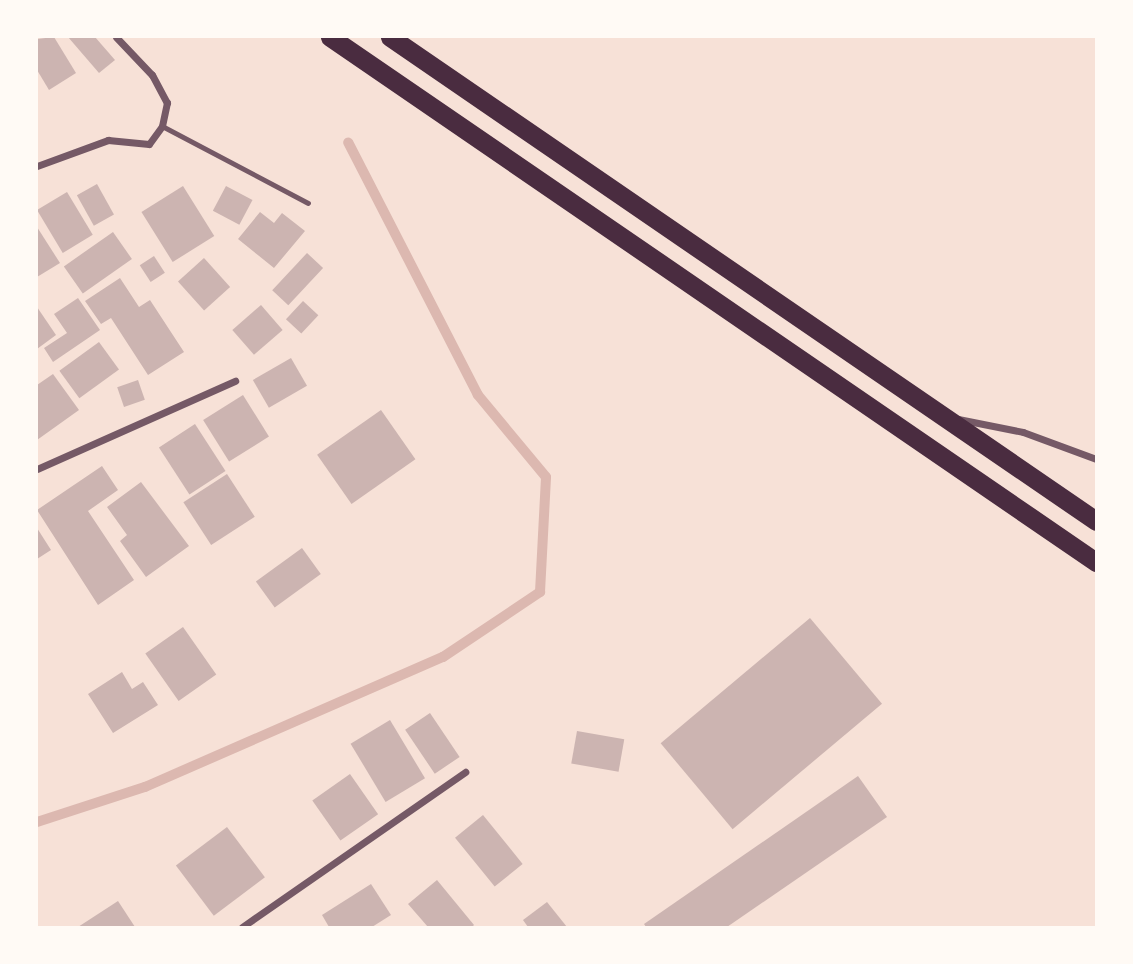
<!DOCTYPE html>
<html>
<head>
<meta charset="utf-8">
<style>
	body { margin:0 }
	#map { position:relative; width:1133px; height:964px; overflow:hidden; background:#f7e1d7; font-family:Manrope,sans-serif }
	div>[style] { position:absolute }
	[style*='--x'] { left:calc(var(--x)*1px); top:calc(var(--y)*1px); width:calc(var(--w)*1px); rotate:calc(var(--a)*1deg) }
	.stream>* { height:10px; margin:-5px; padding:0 5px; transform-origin:5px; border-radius:5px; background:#dcb8b0 }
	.building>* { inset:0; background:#ccb4b1; transform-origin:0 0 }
	.service>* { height:5px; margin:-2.5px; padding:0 2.5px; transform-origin:2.5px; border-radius:2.5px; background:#755966 }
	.minor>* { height:7px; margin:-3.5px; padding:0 3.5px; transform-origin:3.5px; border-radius:3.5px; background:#755966 }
	.trunk>* { height:19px; margin:-9.5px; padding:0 9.5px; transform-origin:9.5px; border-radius:9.5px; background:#4a2c40 }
	span { translate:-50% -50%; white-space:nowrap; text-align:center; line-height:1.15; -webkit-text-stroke:5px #fffaf5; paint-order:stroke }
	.frame { position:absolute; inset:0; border:38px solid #fffaf5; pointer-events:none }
</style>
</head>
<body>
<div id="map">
	<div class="stream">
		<i style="--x:37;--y:822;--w:114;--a:-18"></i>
		<i style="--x:145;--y:787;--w:325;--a:-23.6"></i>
		<i style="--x:443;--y:657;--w:117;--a:-33.8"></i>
		<i style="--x:540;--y:592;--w:115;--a:-87"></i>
		<i style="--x:546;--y:477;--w:107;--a:-129.7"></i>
		<i style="--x:478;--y:395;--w:284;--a:-117.2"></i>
	</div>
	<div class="building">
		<i style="clip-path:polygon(54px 37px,76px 73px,49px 90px,37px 70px,37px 39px)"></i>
		<i style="clip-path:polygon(68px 37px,95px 37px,115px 60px,99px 73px)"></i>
		<i style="left:97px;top:184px;width:35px;height:23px;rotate:61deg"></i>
		<i style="left:183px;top:186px;width:59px;height:49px;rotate:58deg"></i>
		<i style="left:226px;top:186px;width:30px;height:28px;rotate:28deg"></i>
		<i style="left:67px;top:192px;width:50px;height:35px;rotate:59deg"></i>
		<i style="clip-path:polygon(260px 212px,274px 223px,282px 213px,305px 231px,274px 268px,238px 239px)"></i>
		<i style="clip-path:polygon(37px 227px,60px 263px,37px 277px)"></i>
		<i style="left:113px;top:232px;width:33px;height:60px;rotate:55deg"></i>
		<i style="left:307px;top:253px;width:22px;height:51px;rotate:43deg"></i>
		<i style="left:154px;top:256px;width:20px;height:17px;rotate:57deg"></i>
		<i style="left:204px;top:258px;width:39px;height:35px;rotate:48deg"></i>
		<i style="clip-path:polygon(120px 278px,139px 307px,150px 300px,184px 352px,148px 375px,111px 318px,101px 324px,85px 301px)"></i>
		<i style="clip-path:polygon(78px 298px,100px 330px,53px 362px,44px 348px,67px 333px,54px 314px)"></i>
		<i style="left:303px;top:301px;width:21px;height:25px;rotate:43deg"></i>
		<i style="left:261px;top:305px;width:33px;height:38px;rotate:49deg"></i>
		<i style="clip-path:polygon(37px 307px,56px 335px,37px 349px)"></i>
		<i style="left:99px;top:342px;width:34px;height:49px;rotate:54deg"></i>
		<i style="left:291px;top:358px;width:32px;height:44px;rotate:60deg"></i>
		<i style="clip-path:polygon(53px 374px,79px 410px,37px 440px,37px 385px)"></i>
		<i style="left:138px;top:380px;width:21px;height:22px;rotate:71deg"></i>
		<i style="left:243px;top:395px;width:49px;height:47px;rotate:58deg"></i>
		<i style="left:381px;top:410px;width:60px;height:78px;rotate:55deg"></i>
		<i style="left:195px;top:424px;width:56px;height:43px;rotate:57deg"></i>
		<i style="clip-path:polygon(102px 466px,118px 490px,88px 511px,134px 580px,98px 605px,37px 510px)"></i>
		<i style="left:227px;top:474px;width:51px;height:52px;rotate:57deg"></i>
		<i style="clip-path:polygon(141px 482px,189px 546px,146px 577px,120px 541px,127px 535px,107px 507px)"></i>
		<i style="clip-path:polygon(37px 528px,51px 550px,37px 559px)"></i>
		<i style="left:302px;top:548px;width:32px;height:57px;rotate:54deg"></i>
		<i style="left:810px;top:618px;width:112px;height:195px;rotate:50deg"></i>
		<i style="left:183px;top:627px;width:58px;height:46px;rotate:55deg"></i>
		<i style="clip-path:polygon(122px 672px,132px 689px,143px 682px,158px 705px,113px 733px,88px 694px)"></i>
		<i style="left:430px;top:713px;width:53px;height:30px;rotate:56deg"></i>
		<i style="left:390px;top:720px;width:68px;height:46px;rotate:59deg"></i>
		<i style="left:577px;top:731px;width:48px;height:33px;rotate:10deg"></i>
		<i style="left:350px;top:774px;width:49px;height:46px;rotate:55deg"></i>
		<i style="clip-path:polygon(858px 776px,887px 817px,727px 927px,646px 927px,644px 924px)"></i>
		<i style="left:483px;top:815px;width:63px;height:36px;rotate:51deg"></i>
		<i style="left:227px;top:827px;width:63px;height:64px;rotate:53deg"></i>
		<i style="clip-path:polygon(437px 880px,474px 925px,472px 927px,428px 927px,408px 904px)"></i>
		<i style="clip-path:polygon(371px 884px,391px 915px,372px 927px,329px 927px,322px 915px)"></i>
		<i style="clip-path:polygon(118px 901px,135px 927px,78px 927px)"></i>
		<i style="clip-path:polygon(547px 902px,567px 927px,528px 927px,523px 920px)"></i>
	</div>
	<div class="service">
		<i style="--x:162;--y:126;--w:165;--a:27.8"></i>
	</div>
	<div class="minor">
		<i style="--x:37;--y:166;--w:76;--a:-20.1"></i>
		<i style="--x:108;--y:140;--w:41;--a:5.6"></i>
		<i style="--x:149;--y:144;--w:22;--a:-54"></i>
		<i style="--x:162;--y:126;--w:24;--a:-78"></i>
		<i style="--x:167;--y:103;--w:32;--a:-118"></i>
		<i style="--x:152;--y:75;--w:52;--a:-133.5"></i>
		<i style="--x:958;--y:419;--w:66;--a:11.3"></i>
		<i style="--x:1023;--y:432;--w:78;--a:20.3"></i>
		<i style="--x:37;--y:469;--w:217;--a:-24"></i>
		<i style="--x:242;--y:927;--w:272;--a:-34.8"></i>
	</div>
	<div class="trunk">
		<i style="--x:330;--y:37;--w:929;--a:34.43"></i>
		<i style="--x:390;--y:37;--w:856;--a:34.43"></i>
	</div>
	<div class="frame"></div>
</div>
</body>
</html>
